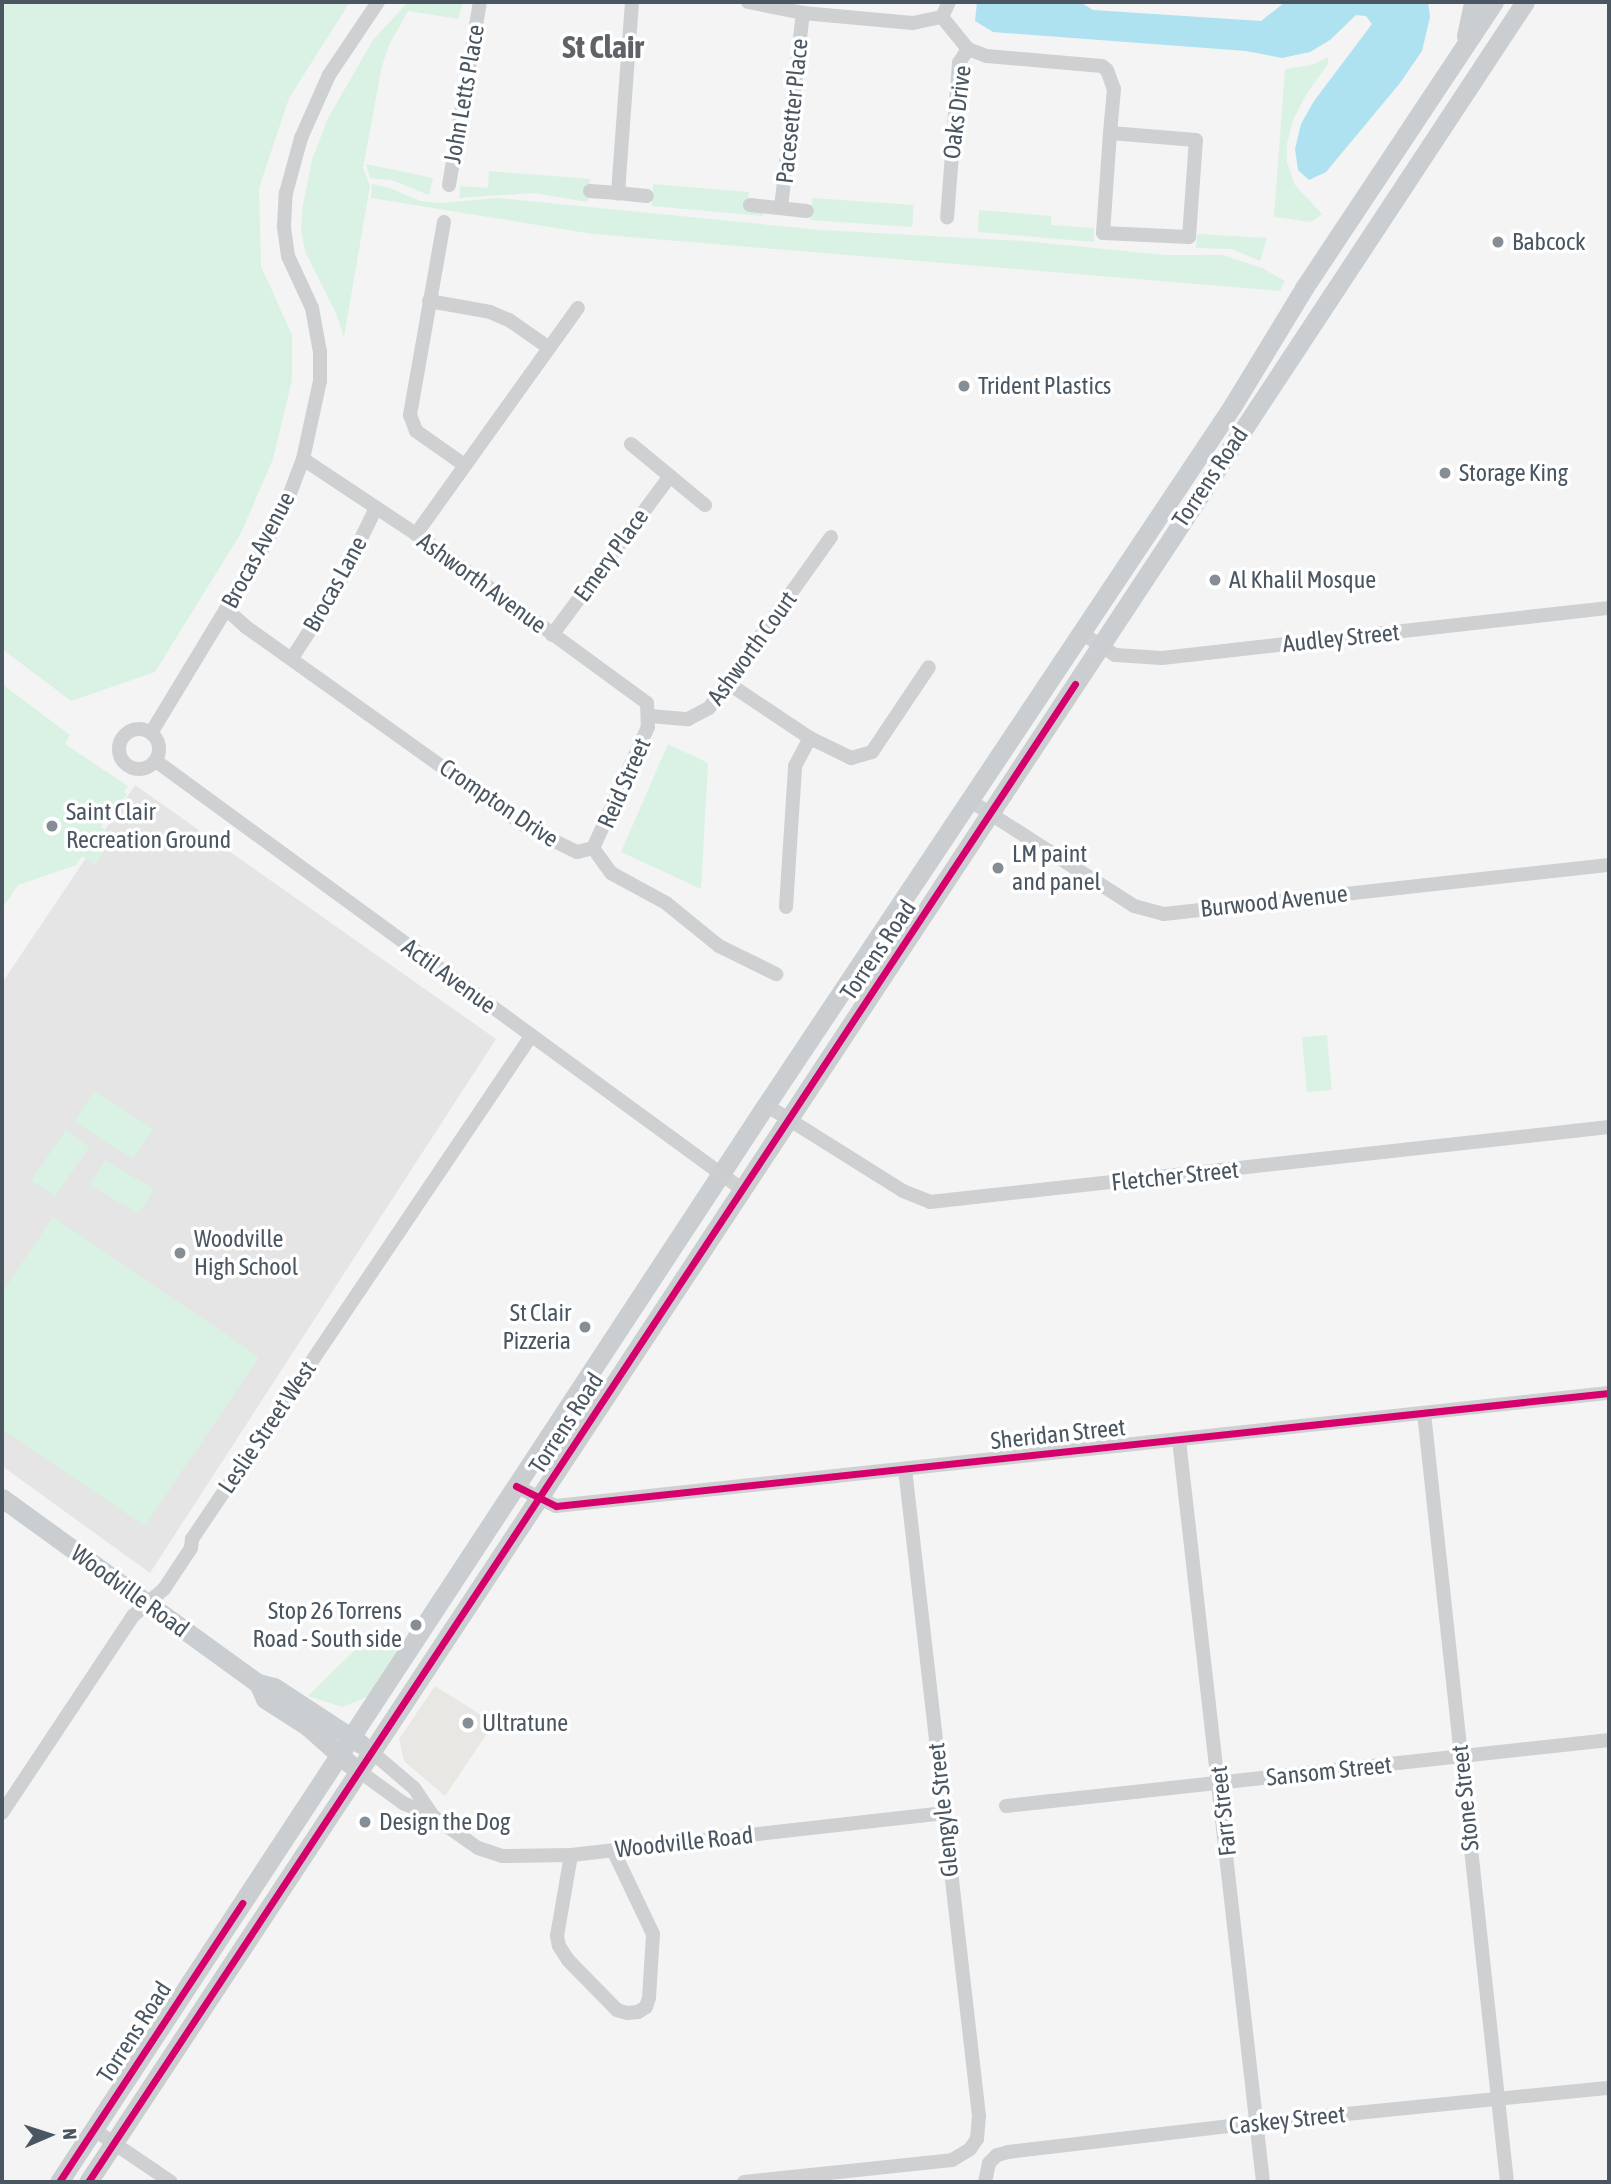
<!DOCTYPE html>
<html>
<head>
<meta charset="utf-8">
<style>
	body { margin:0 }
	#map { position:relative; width:1611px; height:2184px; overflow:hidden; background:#f4f4f4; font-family:"Asap Condensed",sans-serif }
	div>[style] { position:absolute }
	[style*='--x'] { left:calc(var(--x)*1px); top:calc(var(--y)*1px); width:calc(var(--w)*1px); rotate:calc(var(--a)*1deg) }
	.commercial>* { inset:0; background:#e8e7e3 }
	.education>* { inset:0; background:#e6e5e6 }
	.green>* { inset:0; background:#d9f2e3; transform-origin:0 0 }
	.water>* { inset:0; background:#aee2f0 }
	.minor>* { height:14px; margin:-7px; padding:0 7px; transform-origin:7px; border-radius:7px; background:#ced0d2 }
	.minor>.ring { margin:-7px; padding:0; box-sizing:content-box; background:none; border:14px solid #ced0d2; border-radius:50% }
	.major>* { height:19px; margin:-9.5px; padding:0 9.5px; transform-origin:9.5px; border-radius:9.5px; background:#caced1 }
	.cycleway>* { height:7px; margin:-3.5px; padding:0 3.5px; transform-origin:3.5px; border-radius:3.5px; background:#d6006c }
	.dots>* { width:19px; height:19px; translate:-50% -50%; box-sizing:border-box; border:4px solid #fff; border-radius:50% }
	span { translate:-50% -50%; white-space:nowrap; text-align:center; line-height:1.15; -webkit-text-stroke:7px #fff; paint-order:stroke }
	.street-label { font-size:24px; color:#4a5661 }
	.poi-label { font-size:24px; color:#4a5661 }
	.left { translate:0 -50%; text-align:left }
	.right { translate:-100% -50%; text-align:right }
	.district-label { font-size:32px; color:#5f6368; font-weight:700 }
	.frame { position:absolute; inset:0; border:4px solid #4a5661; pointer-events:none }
	.north { position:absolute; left:14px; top:2100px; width:70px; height:70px; -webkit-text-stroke:5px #fff; paint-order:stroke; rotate:87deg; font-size:19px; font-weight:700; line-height:28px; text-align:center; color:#4a5661 }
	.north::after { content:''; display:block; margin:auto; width:24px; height:32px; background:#4a5661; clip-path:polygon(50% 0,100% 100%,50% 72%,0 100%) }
</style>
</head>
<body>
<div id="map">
	<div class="commercial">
		<i style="clip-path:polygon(435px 1686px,494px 1723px,445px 1796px,404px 1761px,399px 1739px)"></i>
	</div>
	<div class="education">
		<i style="clip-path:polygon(135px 785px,496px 1039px,150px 1573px,2px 1466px,2px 983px)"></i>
	</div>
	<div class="green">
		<i style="clip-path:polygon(2px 2px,350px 2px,289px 98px,259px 188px,261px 266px,292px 335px,292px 380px,273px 459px,241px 533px,155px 672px,71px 701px,2px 649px)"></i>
		<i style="clip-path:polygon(408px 2px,463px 2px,458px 19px,408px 11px,389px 45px,382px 66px,363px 168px,370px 186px,344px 337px,335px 311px,305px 251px,301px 230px,303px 205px,312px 160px,328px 118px,373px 40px)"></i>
		<i style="clip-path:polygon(1328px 57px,1328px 64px,1307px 93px,1293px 120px,1287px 144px,1287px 162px,1295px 185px,1322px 214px,1311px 222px,1274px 217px,1285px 69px,1312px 65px)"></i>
		<i style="clip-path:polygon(366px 164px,433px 178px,429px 195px,391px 180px,370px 178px)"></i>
		<i style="clip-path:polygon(489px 171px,590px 179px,588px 202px,534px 193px,459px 198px,460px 186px,488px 188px)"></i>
		<i style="clip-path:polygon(372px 184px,390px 188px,420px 201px,441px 203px,497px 198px,821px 230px,1024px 241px,1165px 255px,1222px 255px,1262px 268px,1285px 281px,1280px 291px,593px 234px,371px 198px)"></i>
		<i style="clip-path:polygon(653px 184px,749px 192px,748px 210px,763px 211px,763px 216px,652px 206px)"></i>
		<i style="left:812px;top:198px;width:102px;height:22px;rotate:4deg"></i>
		<i style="clip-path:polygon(979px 210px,1051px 216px,1051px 225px,1094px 228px,1094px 242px,978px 232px)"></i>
		<i style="clip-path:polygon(1197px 234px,1267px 238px,1260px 261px,1232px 249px,1196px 248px)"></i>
		<i style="clip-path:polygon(2px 684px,70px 735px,65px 744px,128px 786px,124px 792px,127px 794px,114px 815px,110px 813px,101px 827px,114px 836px,95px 865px,82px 856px,76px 865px,18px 885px,2px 909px)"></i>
		<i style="clip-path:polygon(668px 744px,708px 763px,701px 889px,621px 852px)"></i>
		<i style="left:1327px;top:1035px;width:55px;height:25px;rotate:85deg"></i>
		<i style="left:94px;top:1091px;width:70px;height:36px;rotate:33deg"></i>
		<i style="left:66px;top:1130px;width:29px;height:61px;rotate:35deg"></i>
		<i style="left:105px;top:1160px;width:57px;height:29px;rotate:31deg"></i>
		<i style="clip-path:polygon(53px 1217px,259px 1357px,145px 1526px,2px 1429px,2px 1293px)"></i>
		<i style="clip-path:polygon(370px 1635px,397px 1650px,367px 1697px,342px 1707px,308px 1696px)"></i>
	</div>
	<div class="water">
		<i style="clip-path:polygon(977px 2px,1080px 2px,1093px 10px,1261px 21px,1285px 2px,1428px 2px,1430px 17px,1422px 51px,1400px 83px,1326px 172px,1309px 180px,1298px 170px,1295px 149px,1301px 124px,1314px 101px,1372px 24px,1366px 16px,1356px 15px,1330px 40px,1310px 52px,1282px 58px,1246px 51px,993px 32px,975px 21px)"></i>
	</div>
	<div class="minor">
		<i style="--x:632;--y:2;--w:192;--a:94.2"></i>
		<i style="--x:618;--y:193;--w:29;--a:6"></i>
		<i style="--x:748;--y:2;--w:56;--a:11.3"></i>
		<i style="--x:803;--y:13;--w:110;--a:5.2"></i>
		<i style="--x:913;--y:23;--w:30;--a:-12"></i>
		<i style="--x:942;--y:17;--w:17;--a:-65"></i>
		<i style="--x:942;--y:17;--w:41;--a:50.9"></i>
		<i style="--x:968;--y:49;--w:17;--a:123"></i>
		<i style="--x:959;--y:63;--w:155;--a:94.4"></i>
		<i style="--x:968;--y:49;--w:19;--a:21"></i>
		<i style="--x:986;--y:56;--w:116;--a:4.9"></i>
		<i style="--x:1102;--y:66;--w:6;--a:39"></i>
		<i style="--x:1107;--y:70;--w:20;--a:70"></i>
		<i style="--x:1114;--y:89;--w:44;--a:95.2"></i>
		<i style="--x:1110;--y:133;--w:100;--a:94"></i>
		<i style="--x:1103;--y:233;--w:86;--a:2.7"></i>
		<i style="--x:1189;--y:237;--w:97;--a:-85.9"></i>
		<i style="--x:1196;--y:140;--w:86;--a:-175.3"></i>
		<i style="--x:449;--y:185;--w:186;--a:-80.4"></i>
		<i style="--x:590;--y:191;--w:28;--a:4"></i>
		<i style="--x:750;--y:205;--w:57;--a:6"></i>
		<i style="--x:781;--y:208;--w:196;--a:-83.6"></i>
		<i style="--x:444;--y:222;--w:196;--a:100"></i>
		<i style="--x:410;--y:415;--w:17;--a:69"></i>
		<i style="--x:416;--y:431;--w:57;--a:35.1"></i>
		<i style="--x:429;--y:301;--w:62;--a:10.2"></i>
		<i style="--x:490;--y:312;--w:21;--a:23"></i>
		<i style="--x:509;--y:320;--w:49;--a:35"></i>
		<i style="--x:631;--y:444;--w:96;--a:39.5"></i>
		<i style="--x:303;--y:459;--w:136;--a:33.6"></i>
		<i style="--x:416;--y:534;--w:286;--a:36.2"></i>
		<i style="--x:647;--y:703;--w:24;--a:88"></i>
		<i style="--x:648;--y:727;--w:133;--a:114.4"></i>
		<i style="--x:416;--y:534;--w:278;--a:-54.4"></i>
		<i style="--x:226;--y:609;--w:27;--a:42"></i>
		<i style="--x:246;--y:627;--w:346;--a:35.5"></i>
		<i style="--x:528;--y:828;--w:55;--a:26.1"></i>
		<i style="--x:577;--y:852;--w:16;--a:-14"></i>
		<i style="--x:593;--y:848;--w:31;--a:54"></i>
		<i style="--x:611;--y:873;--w:63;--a:28.6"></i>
		<i style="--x:666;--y:903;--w:68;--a:39.1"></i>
		<i style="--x:719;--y:946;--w:64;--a:26.2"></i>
		<i style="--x:1080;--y:632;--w:42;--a:33.3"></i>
		<i style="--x:1115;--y:655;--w:47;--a:3.7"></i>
		<i style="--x:1162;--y:658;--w:450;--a:-6.4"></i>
		<i style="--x:552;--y:635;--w:198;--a:-53.4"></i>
		<i style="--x:292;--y:658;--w:79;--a:-56.9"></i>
		<i style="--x:335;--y:592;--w:93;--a:-64"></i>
		<i style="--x:729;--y:684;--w:97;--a:33.7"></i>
		<i style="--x:810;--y:738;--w:46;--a:26"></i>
		<i style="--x:851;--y:758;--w:22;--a:-16"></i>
		<i style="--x:872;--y:752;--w:102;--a:-56.2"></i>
		<i style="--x:650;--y:716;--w:38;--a:5"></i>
		<i style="--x:688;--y:719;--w:24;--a:-28"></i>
		<i style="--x:709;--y:708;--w:210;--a:-54.5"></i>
		<i class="ring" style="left:119px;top:729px;width:26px;height:26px"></i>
		<i style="--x:151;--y:733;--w:214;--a:-58.8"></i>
		<i style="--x:262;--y:550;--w:47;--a:-61.8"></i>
		<i style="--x:284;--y:509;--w:53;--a:-69.2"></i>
		<i style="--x:303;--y:459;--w:80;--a:-77.7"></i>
		<i style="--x:320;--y:381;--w:29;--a:-90"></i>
		<i style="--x:320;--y:352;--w:45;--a:-100.3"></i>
		<i style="--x:312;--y:308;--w:57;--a:-114.8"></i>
		<i style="--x:288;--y:256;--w:30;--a:-98"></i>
		<i style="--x:284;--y:226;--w:33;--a:-87"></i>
		<i style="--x:286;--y:193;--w:57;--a:-74.7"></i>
		<i style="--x:301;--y:138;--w:69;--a:-66"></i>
		<i style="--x:329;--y:75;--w:88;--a:-56.1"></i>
		<i style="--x:156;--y:761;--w:727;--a:36.16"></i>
		<i style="--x:969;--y:800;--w:196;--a:32.7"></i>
		<i style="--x:1134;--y:906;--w:31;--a:15"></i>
		<i style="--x:1164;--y:914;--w:448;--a:-6.3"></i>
		<i style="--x:786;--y:907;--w:141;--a:-86.3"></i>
		<i style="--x:795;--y:766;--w:32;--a:-62"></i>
		<i style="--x:766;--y:1105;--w:162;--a:32.1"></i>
		<i style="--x:903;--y:1191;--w:29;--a:22"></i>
		<i style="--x:930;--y:1202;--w:683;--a:-6.3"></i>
		<i style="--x:1424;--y:1413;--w:773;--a:83.84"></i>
		<i style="--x:1179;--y:1440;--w:747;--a:83.54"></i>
		<i style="--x:516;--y:1486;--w:45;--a:26.6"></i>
		<i style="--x:556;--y:1506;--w:1059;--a:-6.13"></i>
		<i style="--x:373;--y:1753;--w:54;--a:40.5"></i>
		<i style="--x:414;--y:1788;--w:34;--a:56"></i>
		<i style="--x:359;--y:1771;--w:54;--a:36"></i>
		<i style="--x:403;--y:1803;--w:34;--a:24"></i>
		<i style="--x:434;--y:1817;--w:54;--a:35.2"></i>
		<i style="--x:478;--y:1848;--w:26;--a:18"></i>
		<i style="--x:503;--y:1856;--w:68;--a:-0.8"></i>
		<i style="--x:571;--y:1855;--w:374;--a:-6.4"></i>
		<i style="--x:1006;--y:1806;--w:607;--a:-6.25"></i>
		<i style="--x:2;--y:1813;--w:237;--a:-56.4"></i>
		<i style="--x:133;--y:1616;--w:41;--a:-41.1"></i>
		<i style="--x:164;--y:1589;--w:49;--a:-56.6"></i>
		<i style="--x:191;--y:1548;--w:9;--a:-84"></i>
		<i style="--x:192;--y:1539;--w:607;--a:-56.02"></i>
		<i style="--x:571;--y:1855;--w:82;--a:99.8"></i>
		<i style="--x:557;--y:1936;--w:10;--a:79"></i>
		<i style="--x:559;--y:1946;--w:17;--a:57"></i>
		<i style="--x:568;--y:1960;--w:70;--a:45.6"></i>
		<i style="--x:617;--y:2010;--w:10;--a:17"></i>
		<i style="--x:627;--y:2013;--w:11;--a:-5"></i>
		<i style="--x:638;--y:2012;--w:9;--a:-32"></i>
		<i style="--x:646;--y:2007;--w:9;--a:-72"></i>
		<i style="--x:649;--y:1998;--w:64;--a:-86.4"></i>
		<i style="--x:653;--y:1934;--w:93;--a:-115.5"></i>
		<i style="--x:93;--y:2129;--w:94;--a:34.2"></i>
		<i style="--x:744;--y:2182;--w:209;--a:-6"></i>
		<i style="--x:952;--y:2160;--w:21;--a:-31"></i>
		<i style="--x:970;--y:2149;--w:12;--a:-55"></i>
		<i style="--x:977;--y:2139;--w:23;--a:-85"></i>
		<i style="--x:979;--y:2116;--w:651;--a:-96.52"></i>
		<i style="--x:985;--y:2182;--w:19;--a:-78"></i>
		<i style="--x:989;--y:2163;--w:11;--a:-45"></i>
		<i style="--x:997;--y:2155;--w:11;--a:-15"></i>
		<i style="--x:1008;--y:2152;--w:250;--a:-6.7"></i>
		<i style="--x:1256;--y:2123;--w:355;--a:-5.7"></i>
	</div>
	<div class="major">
		<i style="--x:1466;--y:36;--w:35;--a:-78"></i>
		<i style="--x:2;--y:1498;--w:316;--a:35.9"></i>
		<i style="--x:258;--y:1683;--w:16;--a:14"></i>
		<i style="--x:274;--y:1687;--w:104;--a:33.2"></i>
		<i style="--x:258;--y:1683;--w:17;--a:66"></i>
		<i style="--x:265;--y:1699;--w:50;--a:32.7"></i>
		<i style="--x:307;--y:1726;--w:57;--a:41.5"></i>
		<i style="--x:59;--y:2182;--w:1288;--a:-56.72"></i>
		<i style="--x:766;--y:1105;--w:841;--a:-56.29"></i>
		<i style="--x:1233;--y:405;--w:137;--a:-58.7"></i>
		<i style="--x:1304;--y:288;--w:343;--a:-56.4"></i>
		<i style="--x:88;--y:2182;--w:2611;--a:-56.61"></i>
	</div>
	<div class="cycleway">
		<i style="--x:516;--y:1486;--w:45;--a:26.6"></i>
		<i style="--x:556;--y:1506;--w:1059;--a:-6.13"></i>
		<i style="--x:59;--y:2182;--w:334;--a:-56.7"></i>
		<i style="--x:88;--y:2182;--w:1794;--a:-56.62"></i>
	</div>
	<div class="dots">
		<i style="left:1498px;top:242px;background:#868d94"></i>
		<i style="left:964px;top:386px;background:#868d94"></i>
		<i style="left:1445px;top:473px;background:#868d94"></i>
		<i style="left:1215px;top:580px;background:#868d94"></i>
		<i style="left:52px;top:826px;background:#868d94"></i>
		<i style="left:998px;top:868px;background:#868d94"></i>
		<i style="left:180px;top:1253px;background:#868d94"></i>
		<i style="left:585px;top:1327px;background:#868d94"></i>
		<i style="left:416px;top:1625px;background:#868d94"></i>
		<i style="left:468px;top:1723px;background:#868d94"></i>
		<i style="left:365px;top:1822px;background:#868d94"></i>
	</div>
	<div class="street-label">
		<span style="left:464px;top:94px;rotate:-80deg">John Letts Place</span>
		<span style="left:792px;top:111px;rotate:-84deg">Pacesetter Place</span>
		<span style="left:957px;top:112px;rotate:-83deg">Oaks Drive</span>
		<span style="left:1210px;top:477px;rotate:-56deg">Torrens Road</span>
		<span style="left:258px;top:550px;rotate:-62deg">Brocas Avenue</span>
		<span style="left:611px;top:555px;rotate:-54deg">Emery Place</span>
		<span style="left:482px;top:583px;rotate:36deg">Ashworth Avenue</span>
		<span style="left:335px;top:584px;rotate:-61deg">Brocas Lane</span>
		<span style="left:1341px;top:638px;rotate:-6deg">Audley Street</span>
		<span style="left:752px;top:648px;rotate:-54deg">Ashworth Court</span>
		<span style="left:624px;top:783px;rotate:-66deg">Reid Street</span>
		<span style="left:499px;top:803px;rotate:34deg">Crompton Drive</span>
		<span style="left:1274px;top:901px;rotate:-6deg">Burwood Avenue</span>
		<span style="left:878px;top:950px;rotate:-56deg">Torrens Road</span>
		<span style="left:449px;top:976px;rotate:36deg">Actil Avenue</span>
		<span style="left:1175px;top:1176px;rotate:-6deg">Fletcher Street</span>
		<span style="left:566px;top:1423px;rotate:-57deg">Torrens Road</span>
		<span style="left:267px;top:1427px;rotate:-56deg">Leslie Street West</span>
		<span style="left:1058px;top:1434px;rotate:-6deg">Sheridan Street</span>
		<span style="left:130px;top:1591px;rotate:36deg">Woodville Road</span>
		<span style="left:1329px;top:1771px;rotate:-6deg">Sansom Street</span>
		<span style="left:1465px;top:1798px;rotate:-96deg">Stone Street</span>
		<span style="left:943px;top:1810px;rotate:-96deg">Glengyle Street</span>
		<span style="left:1223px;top:1811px;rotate:-96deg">Farr Street</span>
		<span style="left:684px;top:1842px;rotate:-6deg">Woodville Road</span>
		<span style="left:134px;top:2032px;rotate:-57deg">Torrens Road</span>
		<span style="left:1287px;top:2120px;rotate:-6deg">Caskey Street</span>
	</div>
	<div class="poi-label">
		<span class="left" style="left:1512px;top:242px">Babcock</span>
		<span class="left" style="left:978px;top:386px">Trident Plastics</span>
		<span class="left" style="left:1459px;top:473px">Storage King</span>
		<span class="left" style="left:1229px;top:580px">Al Khalil Mosque</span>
		<span class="left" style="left:66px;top:826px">Saint Clair<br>Recreation Ground</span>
		<span class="left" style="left:1012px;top:868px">LM paint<br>and panel</span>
		<span class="left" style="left:194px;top:1253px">Woodville<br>High School</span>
		<span class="right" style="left:571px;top:1327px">St Clair<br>Pizzeria</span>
		<span class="right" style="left:402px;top:1625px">Stop 26 Torrens<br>Road - South side</span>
		<span class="left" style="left:482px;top:1723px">Ultratune</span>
		<span class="left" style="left:379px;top:1822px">Design the Dog</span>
	</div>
	<div class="district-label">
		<span style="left:603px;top:47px">St Clair</span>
	</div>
	<div class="frame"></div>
	<div class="north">N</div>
</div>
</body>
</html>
